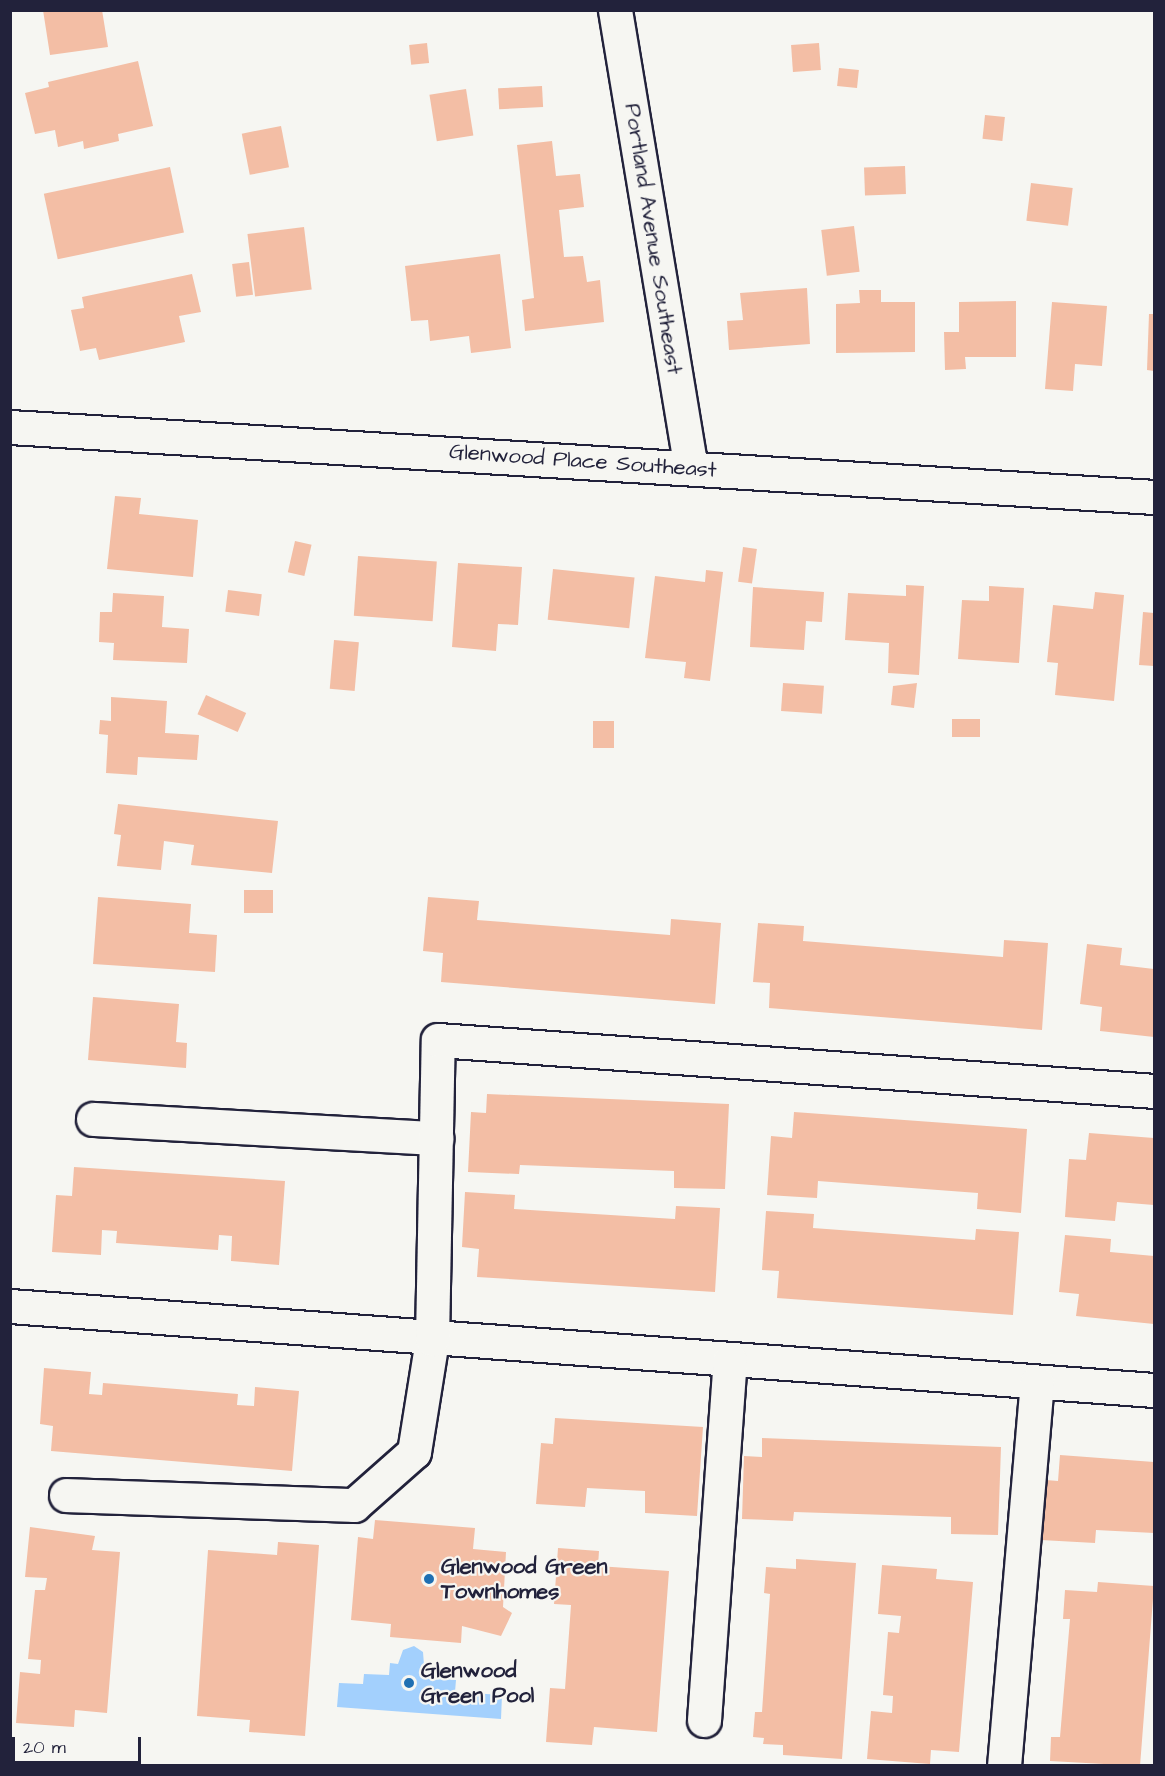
<!DOCTYPE html>
<html>
<head>
<meta charset="utf-8">
<style>
	body { margin:0 }
	#map { position:relative; width:1165px; height:1776px; overflow:hidden; background:#f6f6f2; font-family:"Architects Daughter",sans-serif }
	div>[style] { position:absolute }
	[style*='--x'] { left:calc(var(--x)*1px); top:calc(var(--y)*1px); width:calc(var(--w)*1px); rotate:calc(var(--a)*1deg) }
	.water>* { inset:0; background:#a3d0fd }
	.building>* { inset:0; background:#f3bea5; transform-origin:0 0 }
	.roads { filter:drop-shadow(2px 0 #22223b) drop-shadow(-2px 0 #22223b) drop-shadow(0 2px #22223b) drop-shadow(0 -2px #22223b) }
	.minor>* { height:33px; margin:-16.5px; padding:0 16.5px; transform-origin:16.5px; border-radius:16.5px; background:#f6f6f2 }
	.dots>* { width:16px; height:16px; translate:-50% -50%; box-sizing:border-box; border:3px solid #f6f6f2; border-radius:50% }
	span { translate:-50% -50%; white-space:nowrap; text-align:center; line-height:1.15; -webkit-text-stroke:4.5px #f6f6f2; paint-order:stroke }
	.street-label { font-size:22px; color:#22223b }
	.poi-label { font-size:22px; color:#22223b; font-weight:700 }
	.left { translate:0 -50%; text-align:left }
	.frame { position:absolute; inset:0; border:12px solid #22223b; pointer-events:none }
	.scale { position:absolute; left:12px; top:1737px; width:129px; height:27px; box-sizing:border-box; border:3px solid #22223b; border-top:0; padding-left:8px; font-size:18px; line-height:21px; white-space:nowrap; color:#22223b; -webkit-text-stroke:4px #f6f6f2; paint-order:stroke }
</style>
</head>
<body>
<div id="map">
	<div class="water">
		<i style="clip-path:polygon(414px 1646px,423px 1652px,424px 1665px,432px 1666px,432px 1678px,456px 1680px,455px 1692px,502px 1695px,501px 1719px,337px 1707px,339px 1683px,363px 1684px,364px 1674px,389px 1675px,390px 1663px,398px 1664px,403px 1650px)"></i>
	</div>
	<div class="building">
		<i style="clip-path:polygon(43px 10px,102px 10px,108px 47px,50px 55px)"></i>
		<i style="left:427px;top:43px;width:20px;height:18px;rotate:84deg"></i>
		<i style="left:819px;top:43px;width:27px;height:28px;rotate:86deg"></i>
		<i style="clip-path:polygon(138px 61px,153px 126px,118px 134px,119px 141px,84px 149px,83px 141px,58px 147px,55px 130px,35px 134px,25px 93px,49px 87px,48px 82px)"></i>
		<i style="left:839px;top:68px;width:20px;height:18px;rotate:6deg"></i>
		<i style="left:542px;top:86px;width:21px;height:44px;rotate:87deg"></i>
		<i style="left:466px;top:89px;width:47px;height:37px;rotate:81deg"></i>
		<i style="left:985px;top:115px;width:20px;height:24px;rotate:6deg"></i>
		<i style="left:281px;top:126px;width:42px;height:40px;rotate:79deg"></i>
		<i style="clip-path:polygon(552px 141px,556px 176px,580px 174px,584px 207px,559px 210px,564px 257px,583px 256px,587px 282px,600px 280px,604px 322px,525px 331px,522px 300px,534px 298px,517px 145px)"></i>
		<i style="left:905px;top:166px;width:28px;height:41px;rotate:88deg"></i>
		<i style="left:170px;top:167px;width:67px;height:129px;rotate:78deg"></i>
		<i style="left:1031px;top:183px;width:42px;height:38px;rotate:7deg"></i>
		<i style="left:854px;top:226px;width:46px;height:33px;rotate:83deg"></i>
		<i style="left:304px;top:227px;width:63px;height:57px;rotate:83deg"></i>
		<i style="clip-path:polygon(500px 254px,511px 348px,471px 353px,469px 336px,430px 341px,428px 320px,411px 321px,405px 266px)"></i>
		<i style="left:249px;top:262px;width:33px;height:17px;rotate:83deg"></i>
		<i style="clip-path:polygon(192px 274px,201px 312px,179px 316px,185px 342px,99px 360px,96px 348px,80px 351px,71px 310px,84px 308px,82px 297px)"></i>
		<i style="clip-path:polygon(807px 288px,810px 344px,729px 350px,727px 321px,743px 320px,740px 293px)"></i>
		<i style="clip-path:polygon(859px 290px,881px 290px,881px 302px,915px 302px,915px 352px,836px 353px,836px 304px,860px 303px)"></i>
		<i style="clip-path:polygon(1016px 301px,1016px 357px,965px 357px,966px 369px,945px 370px,944px 332px,959px 332px,959px 302px)"></i>
		<i style="clip-path:polygon(1052px 302px,1107px 306px,1102px 366px,1075px 364px,1073px 391px,1045px 389px)"></i>
		<i style="clip-path:polygon(1149px 314px,1154px 314px,1154px 371px,1147px 370px)"></i>
		<i style="clip-path:polygon(115px 496px,141px 498px,139px 514px,198px 520px,193px 577px,107px 569px)"></i>
		<i style="left:295px;top:541px;width:17px;height:32px;rotate:13deg"></i>
		<i style="left:743px;top:547px;width:14px;height:35px;rotate:8deg"></i>
		<i style="left:358px;top:556px;width:79px;height:60px;rotate:4deg"></i>
		<i style="clip-path:polygon(458px 563px,522px 567px,518px 625px,498px 624px,496px 651px,452px 647px)"></i>
		<i style="left:553px;top:569px;width:82px;height:51px;rotate:6deg"></i>
		<i style="clip-path:polygon(706px 570px,723px 572px,710px 681px,684px 678px,686px 662px,645px 658px,655px 576px,705px 582px)"></i>
		<i style="clip-path:polygon(906px 585px,924px 586px,919px 675px,888px 673px,889px 643px,845px 640px,848px 593px,906px 596px)"></i>
		<i style="clip-path:polygon(989px 586px,1024px 588px,1019px 663px,958px 659px,962px 600px,989px 601px)"></i>
		<i style="clip-path:polygon(753px 587px,824px 592px,822px 622px,806px 621px,804px 650px,750px 647px)"></i>
		<i style="left:228px;top:590px;width:34px;height:22px;rotate:7deg"></i>
		<i style="clip-path:polygon(1095px 592px,1124px 595px,1114px 701px,1055px 695px,1058px 663px,1047px 662px,1053px 605px,1093px 609px)"></i>
		<i style="clip-path:polygon(113px 593px,164px 596px,162px 627px,189px 629px,187px 663px,113px 660px,114px 643px,99px 642px,100px 612px,112px 612px)"></i>
		<i style="clip-path:polygon(1143px 612px,1154px 613px,1154px 666px,1139px 665px)"></i>
		<i style="left:334px;top:640px;width:25px;height:49px;rotate:5deg"></i>
		<i style="left:783px;top:683px;width:41px;height:28px;rotate:4deg"></i>
		<i style="clip-path:polygon(917px 683px,914px 708px,891px 705px,893px 686px)"></i>
		<i style="left:206px;top:695px;width:44px;height:21px;rotate:24deg"></i>
		<i style="clip-path:polygon(111px 697px,167px 701px,165px 733px,199px 735px,197px 760px,138px 757px,137px 775px,106px 773px,108px 735px,99px 734px,100px 720px,111px 721px)"></i>
		<i style="left:952px;top:719px;width:28px;height:18px"></i>
		<i style="left:593px;top:721px;width:21px;height:27px"></i>
		<i style="clip-path:polygon(118px 804px,278px 821px,272px 873px,191px 865px,194px 845px,164px 841px,161px 870px,117px 866px,121px 835px,114px 834px)"></i>
		<i style="left:244px;top:890px;width:29px;height:23px"></i>
		<i style="clip-path:polygon(98px 897px,191px 904px,189px 933px,217px 935px,215px 972px,93px 964px)"></i>
		<i style="clip-path:polygon(428px 897px,479px 901px,477px 920px,670px 935px,671px 919px,721px 923px,715px 1004px,441px 982px,443px 953px,423px 951px)"></i>
		<i style="clip-path:polygon(758px 923px,804px 926px,803px 941px,1003px 957px,1004px 940px,1048px 943px,1042px 1030px,769px 1008px,770px 983px,753px 982px)"></i>
		<i style="clip-path:polygon(1087px 944px,1122px 948px,1120px 965px,1154px 969px,1154px 1037px,1100px 1031px,1102px 1007px,1080px 1004px)"></i>
		<i style="clip-path:polygon(93px 997px,179px 1004px,176px 1042px,187px 1043px,186px 1068px,88px 1060px)"></i>
		<i style="clip-path:polygon(487px 1094px,729px 1104px,725px 1189px,674px 1188px,674px 1171px,520px 1165px,519px 1174px,468px 1172px,471px 1112px,486px 1113px)"></i>
		<i style="clip-path:polygon(794px 1112px,1027px 1129px,1021px 1213px,977px 1209px,978px 1193px,818px 1181px,817px 1198px,767px 1195px,771px 1136px,792px 1138px)"></i>
		<i style="clip-path:polygon(1089px 1133px,1154px 1138px,1154px 1205px,1117px 1202px,1115px 1221px,1065px 1217px,1069px 1159px,1086px 1160px)"></i>
		<i style="clip-path:polygon(74px 1167px,285px 1181px,279px 1265px,231px 1261px,232px 1236px,219px 1235px,218px 1250px,116px 1243px,117px 1231px,102px 1230px,101px 1255px,52px 1252px,56px 1195px,72px 1196px)"></i>
		<i style="clip-path:polygon(465px 1192px,515px 1195px,514px 1209px,675px 1219px,676px 1206px,720px 1208px,715px 1292px,477px 1277px,479px 1249px,462px 1247px)"></i>
		<i style="clip-path:polygon(766px 1211px,814px 1214px,813px 1228px,975px 1240px,976px 1229px,1019px 1232px,1013px 1315px,777px 1298px,779px 1271px,762px 1270px)"></i>
		<i style="clip-path:polygon(1065px 1235px,1111px 1239px,1110px 1252px,1154px 1256px,1154px 1324px,1076px 1316px,1079px 1294px,1059px 1292px)"></i>
		<i style="clip-path:polygon(44px 1368px,91px 1372px,89px 1394px,102px 1395px,103px 1383px,238px 1394px,237px 1405px,254px 1406px,255px 1387px,299px 1391px,292px 1471px,51px 1451px,53px 1426px,40px 1424px)"></i>
		<i style="clip-path:polygon(555px 1418px,703px 1427px,697px 1516px,645px 1513px,645px 1491px,587px 1488px,585px 1507px,536px 1504px,541px 1443px,553px 1444px)"></i>
		<i style="clip-path:polygon(762px 1438px,1001px 1447px,998px 1535px,951px 1534px,951px 1517px,794px 1512px,793px 1521px,742px 1519px,744px 1456px,762px 1457px)"></i>
		<i style="clip-path:polygon(1060px 1455px,1154px 1462px,1154px 1533px,1096px 1530px,1095px 1543px,1041px 1540px,1046px 1480px,1058px 1481px)"></i>
		<i style="clip-path:polygon(375px 1520px,475px 1528px,473px 1549px,506px 1552px,503px 1607px,512px 1613px,501px 1636px,462px 1626px,461px 1643px,390px 1637px,391px 1624px,351px 1620px,358px 1537px,373px 1539px)"></i>
		<i style="clip-path:polygon(30px 1527px,95px 1536px,92px 1550px,120px 1552px,107px 1713px,75px 1710px,74px 1727px,16px 1723px,20px 1672px,40px 1674px,41px 1660px,28px 1659px,35px 1590px,45px 1590px,47px 1578px,25px 1577px)"></i>
		<i style="clip-path:polygon(278px 1542px,319px 1545px,305px 1736px,249px 1732px,250px 1720px,197px 1716px,208px 1550px,277px 1555px)"></i>
		<i style="clip-path:polygon(558px 1548px,599px 1551px,598px 1566px,669px 1571px,657px 1732px,594px 1727px,592px 1745px,546px 1742px,550px 1688px,565px 1689px,571px 1605px,554px 1604px)"></i>
		<i style="clip-path:polygon(796px 1559px,856px 1563px,842px 1759px,783px 1755px,783px 1745px,763px 1744px,764px 1738px,753px 1737px,755px 1712px,762px 1712px,770px 1594px,764px 1593px,766px 1567px,796px 1569px)"></i>
		<i style="clip-path:polygon(882px 1565px,937px 1569px,936px 1579px,973px 1582px,959px 1752px,931px 1750px,930px 1764px,867px 1759px,871px 1711px,892px 1713px,893px 1696px,883px 1695px,888px 1632px,899px 1633px,901px 1616px,878px 1614px)"></i>
		<i style="clip-path:polygon(1098px 1582px,1154px 1586px,1140px 1766px,1050px 1761px,1051px 1737px,1060px 1737px,1070px 1619px,1063px 1619px,1065px 1590px,1097px 1592px)"></i>
	</div>
	<div class="roads">
		<div class="minor">
			<i style="--x:615;--y:10;--w:463;--a:80.6"></i>
			<i style="--x:10;--y:427;--w:1146;--a:3.5"></i>
			<i style="--x:93;--y:1119;--w:344;--a:3.2"></i>
			<i style="--x:10;--y:1306;--w:1147;--a:4.2"></i>
			<i style="--x:66;--y:1495;--w:288;--a:2"></i>
			<i style="--x:354;--y:1505;--w:80;--a:-41.5"></i>
			<i style="--x:414;--y:1452;--w:114;--a:-80.9"></i>
			<i style="--x:432;--y:1339;--w:299;--a:-88.9"></i>
			<i style="--x:438;--y:1040;--w:718;--a:4.07"></i>
			<i style="--x:704;--y:1720;--w:361;--a:-85.9"></i>
			<i style="--x:1004;--y:1766;--w:385;--a:-85.1"></i>
		</div>
	</div>
	<div class="dots">
		<i style="left:429px;top:1579px;background:#1f6fb2"></i>
		<i style="left:409px;top:1683px;background:#1f6fb2"></i>
	</div>
	<div class="street-label">
		<span style="left:653px;top:239px;rotate:81deg">Portland Avenue Southeast</span>
		<span style="left:583px;top:461px;rotate:4deg">Glenwood Place Southeast</span>
	</div>
	<div class="poi-label">
		<span class="left" style="left:441px;top:1579px">Glenwood Green<br>Townhomes</span>
		<span class="left" style="left:421px;top:1683px">Glenwood<br>Green Pool</span>
	</div>
	<div class="frame"></div>
	<div class="scale">20 m</div>
</div>
</body>
</html>
